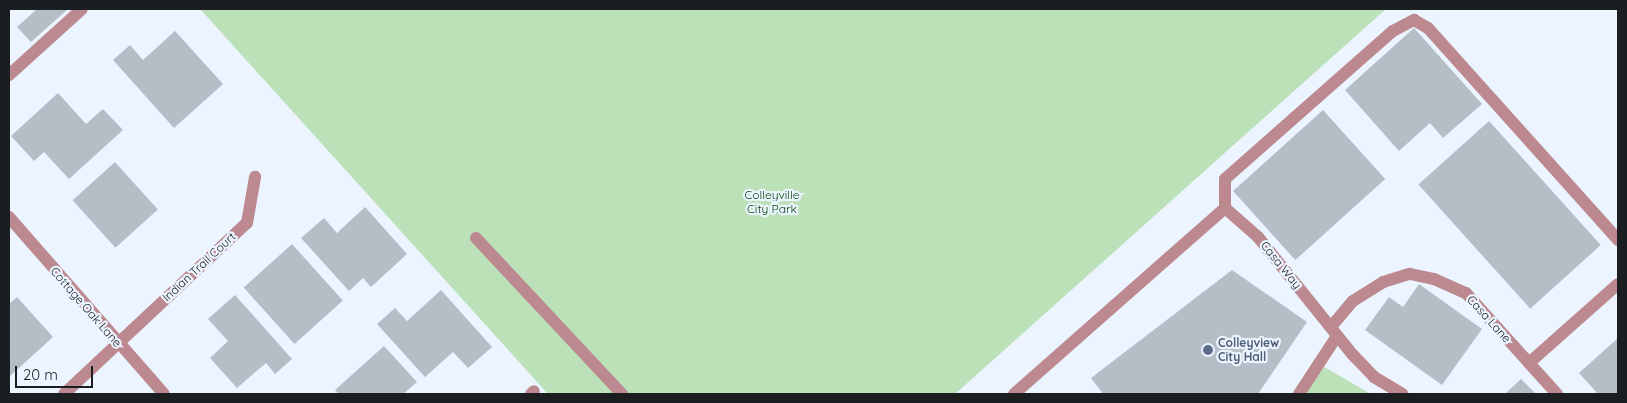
<!DOCTYPE html>
<html>
<head>
<meta charset="utf-8">
<style>
	body { margin:0 }
	#map { position:relative; width:1627px; height:403px; overflow:hidden; background:#ecf5ff; font-family:Quicksand,sans-serif }
	div>[style] { position:absolute }
	[style*='--x'] { left:calc(var(--x)*1px); top:calc(var(--y)*1px); width:calc(var(--w)*1px); rotate:calc(var(--a)*1deg) }
	.green>* { inset:0; background:#bce1b9 }
	.building>* { inset:0; background:#b5bec7; transform-origin:0 0 }
	.minor>* { height:12px; margin:-6px; padding:0 6px; transform-origin:6px; border-radius:6px; background:#bc8990 }
	.dots>* { width:14px; height:14px; translate:-50% -50%; box-sizing:border-box; border:2px solid #ecf5ff; border-radius:50% }
	span { translate:-50% -50%; white-space:nowrap; text-align:center; line-height:1.15; -webkit-text-stroke:4.5px #ecf5ff; paint-order:stroke }
	.park-label { font-size:12px; color:#034405 }
	.street-label { font-size:12px; color:#1b1e21 }
	.service-label { font-size:12px; color:#4e5e75; font-weight:700 }
	.left { translate:0 -50%; text-align:left }
	.frame { position:absolute; inset:0; border:10px solid #1b1e21; pointer-events:none }
	.scale { position:absolute; left:15px; top:366px; width:78px; height:22px; box-sizing:border-box; border:2px solid #1b1e21; border-top:0; padding-left:6px; font-size:15px; line-height:18px; white-space:nowrap; color:#1b1e21; -webkit-text-stroke:4px #ecf5ff; paint-order:stroke }
</style>
</head>
<body>
<div id="map">
	<div class="green">
		<i style="clip-path:polygon(200px 9px,1386px 9px,955px 394px,548px 394px)"></i>
		<i style="clip-path:polygon(1314px 361px,1371px 394px,1293px 394px)"></i>
	</div>
	<div class="building">
		<i style="clip-path:polygon(37px 9px,68px 9px,31px 42px,17px 27px)"></i>
		<i style="clip-path:polygon(1414px 28px,1482px 104px,1443px 138px,1430px 123px,1399px 151px,1345px 90px)"></i>
		<i style="clip-path:polygon(175px 31px,223px 84px,174px 128px,113px 60px,130px 45px,143px 60px)"></i>
		<i style="clip-path:polygon(58px 93px,86px 124px,103px 109px,123px 130px,69px 179px,44px 152px,34px 161px,11px 136px)"></i>
		<i style="left:1323px;top:110px;width:93px;height:121px;rotate:48deg"></i>
		<i style="left:1489px;top:121px;width:167px;height:95px;rotate:48deg"></i>
		<i style="left:115px;top:162px;width:64px;height:57px;rotate:48deg"></i>
		<i style="clip-path:polygon(365px 207px,407px 254px,371px 287px,363px 278px,349px 291px,301px 238px,324px 218px,337px 233px)"></i>
		<i style="left:292px;top:244px;width:76px;height:65px;rotate:48deg"></i>
		<i style="clip-path:polygon(1232px 270px,1307px 322px,1258px 394px,1103px 394px,1091px 378px)"></i>
		<i style="clip-path:polygon(1419px 284px,1482px 329px,1442px 385px,1365px 330px,1389px 297px,1403px 307px)"></i>
		<i style="clip-path:polygon(441px 290px,492px 347px,468px 368px,453px 352px,425px 377px,377px 324px,395px 308px,407px 321px)"></i>
		<i style="clip-path:polygon(235px 295px,292px 359px,275px 374px,266px 363px,237px 388px,210px 358px,228px 341px,208px 319px)"></i>
		<i style="clip-path:polygon(17px 297px,53px 337px,9px 377px,9px 304px)"></i>
		<i style="clip-path:polygon(1618px 338px,1618px 394px,1598px 394px,1579px 373px)"></i>
		<i style="clip-path:polygon(384px 346px,417px 382px,403px 394px,339px 394px,335px 390px)"></i>
		<i style="clip-path:polygon(1521px 379px,1536px 394px,1505px 394px)"></i>
	</div>
	<div class="minor">
		<i style="--x:9;--y:75;--w:98;--a:-42.1"></i>
		<i style="--x:1225;--y:208;--w:44;--a:41.3"></i>
		<i style="--x:1258;--y:237;--w:151;--a:51.2"></i>
		<i style="--x:1353;--y:355;--w:30;--a:46"></i>
		<i style="--x:1374;--y:377;--w:33;--a:31"></i>
		<i style="--x:9;--y:217;--w:235;--a:48.8"></i>
		<i style="--x:476;--y:238;--w:214;--a:46.9"></i>
		<i style="--x:1331;--y:327;--w:34;--a:-50"></i>
		<i style="--x:1353;--y:301;--w:36;--a:-32"></i>
		<i style="--x:1383;--y:282;--w:28;--a:-17"></i>
		<i style="--x:1410;--y:274;--w:25;--a:12"></i>
		<i style="--x:1434;--y:279;--w:35;--a:24"></i>
		<i style="--x:1466;--y:293;--w:136;--a:48"></i>
		<i style="--x:1529;--y:363;--w:119;--a:-41.6"></i>
		<i style="--x:64;--y:394;--w:250;--a:-43.1"></i>
		<i style="--x:247;--y:223;--w:47;--a:-80.1"></i>
		<i style="--x:531;--y:394;--w:4;--a:-45"></i>
		<i style="--x:1014;--y:394;--w:281;--a:-41.4"></i>
		<i style="--x:1225;--y:208;--w:29;--a:-90"></i>
		<i style="--x:1225;--y:179;--w:224;--a:-41.4"></i>
		<i style="--x:1393;--y:31;--w:24;--a:-28"></i>
		<i style="--x:1414;--y:20;--w:16;--a:30"></i>
		<i style="--x:1428;--y:28;--w:285;--a:48.1"></i>
		<i style="--x:1299;--y:394;--w:69;--a:-56.8"></i>
	</div>
	<div class="dots">
		<i style="left:1208px;top:350px;background:#5c6f8a"></i>
	</div>
	<div class="park-label">
		<span style="left:772px;top:202px">Colleyville<br>City Park</span>
	</div>
	<div class="street-label">
		<span style="left:1281px;top:265px;rotate:51deg">Casa Way</span>
		<span style="left:199px;top:267px;rotate:-43deg">Indian Trail Court</span>
		<span style="left:86px;top:307px;rotate:49deg">Cottage Oak Lane</span>
		<span style="left:1489px;top:319px;rotate:48deg">Casa Lane</span>
	</div>
	<div class="service-label">
		<span class="left" style="left:1218px;top:350px">Colleyview<br>City Hall</span>
	</div>
	<div class="frame"></div>
	<div class="scale">20 m</div>
</div>
</body>
</html>
